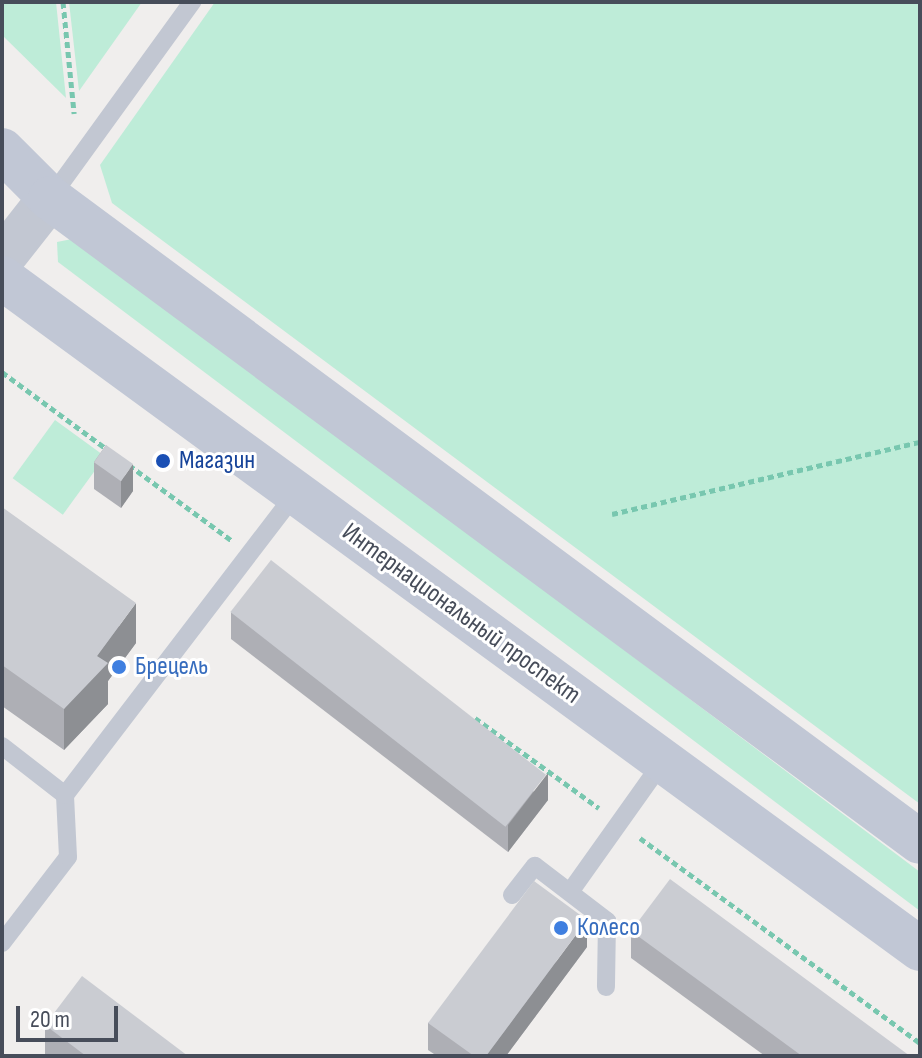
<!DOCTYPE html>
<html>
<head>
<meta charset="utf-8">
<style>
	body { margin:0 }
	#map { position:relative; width:922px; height:1058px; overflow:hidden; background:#f0eeed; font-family:"Sofia Sans Condensed",sans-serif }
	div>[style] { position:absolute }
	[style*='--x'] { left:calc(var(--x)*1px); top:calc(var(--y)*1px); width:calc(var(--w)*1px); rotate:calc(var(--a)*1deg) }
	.green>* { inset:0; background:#beecd8; transform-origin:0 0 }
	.path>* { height:5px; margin-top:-2.5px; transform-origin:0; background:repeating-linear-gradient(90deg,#78c7af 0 6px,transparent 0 10px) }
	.service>* { height:18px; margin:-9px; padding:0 9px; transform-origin:9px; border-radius:9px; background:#c2c7d2 }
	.tertiary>* { height:44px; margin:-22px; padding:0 22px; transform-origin:22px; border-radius:22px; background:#c2c7d2 }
	.secondary>* { height:44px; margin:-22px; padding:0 22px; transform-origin:22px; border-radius:22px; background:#c1c7d5 }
	.wall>* { inset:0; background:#aeafb5 }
	.shaded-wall>* { inset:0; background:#8d8f93 }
	.building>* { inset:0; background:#caccd2; transform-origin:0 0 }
	.dots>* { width:22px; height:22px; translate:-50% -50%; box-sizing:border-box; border:4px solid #fff; border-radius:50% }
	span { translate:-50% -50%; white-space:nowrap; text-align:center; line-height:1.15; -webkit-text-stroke:6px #fff; paint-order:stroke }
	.transit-label { font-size:26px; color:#164399 }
	.left { translate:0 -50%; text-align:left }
	.street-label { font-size:26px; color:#474d5a }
	.shop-label { font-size:26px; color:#366cbe }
	.frame { position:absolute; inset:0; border:4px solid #474d5a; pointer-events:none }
	.scale { position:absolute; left:16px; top:1006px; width:102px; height:36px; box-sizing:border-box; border:4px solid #474d5a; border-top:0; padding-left:10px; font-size:24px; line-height:28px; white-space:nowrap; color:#474d5a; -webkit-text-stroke:6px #fff; paint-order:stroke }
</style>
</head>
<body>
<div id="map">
	<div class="green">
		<i style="clip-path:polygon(2px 2px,56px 2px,66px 98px,2px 35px)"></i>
		<i style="clip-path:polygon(69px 2px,142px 2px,79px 91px)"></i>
		<i style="clip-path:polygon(215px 2px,920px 2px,920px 804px,112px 203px,100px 165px)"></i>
		<i style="clip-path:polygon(77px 238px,920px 872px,920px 911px,58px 262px,57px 242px)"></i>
		<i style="left:55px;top:420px;width:62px;height:72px;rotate:36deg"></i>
	</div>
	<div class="path">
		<i style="--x:63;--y:2;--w:112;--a:84.3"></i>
		<i style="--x:2;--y:372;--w:132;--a:36.3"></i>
		<i style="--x:129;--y:465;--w:127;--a:36.3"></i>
		<i style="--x:612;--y:514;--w:316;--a:-13.2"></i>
		<i style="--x:475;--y:718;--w:153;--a:36"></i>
		<i style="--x:640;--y:838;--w:347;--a:36.2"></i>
	</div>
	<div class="service">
		<i style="--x:51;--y:197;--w:241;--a:-54.1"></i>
		<i style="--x:2;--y:746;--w:80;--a:37.9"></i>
		<i style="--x:570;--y:892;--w:161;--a:-54.6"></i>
		<i style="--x:512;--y:895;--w:37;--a:-52"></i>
		<i style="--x:535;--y:866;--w:91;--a:37.4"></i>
		<i style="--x:607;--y:921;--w:66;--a:90.9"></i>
		<i style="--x:2;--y:943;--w:108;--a:-52.5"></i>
		<i style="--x:68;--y:857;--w:62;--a:-92.8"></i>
		<i style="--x:65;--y:795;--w:380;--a:-52.6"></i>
	</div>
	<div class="tertiary">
		<i style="--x:2;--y:259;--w:78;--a:-51.8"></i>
	</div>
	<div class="secondary">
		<i style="--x:2;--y:150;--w:68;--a:45"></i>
		<i style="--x:50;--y:198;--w:1082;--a:36.51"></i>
		<i style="--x:2;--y:278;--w:1137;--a:36.16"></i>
	</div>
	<div class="wall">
		<i style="clip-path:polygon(106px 445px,133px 491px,121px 508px,94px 489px,94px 462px)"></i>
		<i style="clip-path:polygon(2px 507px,136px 643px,108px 681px,108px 704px,64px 750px,2px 706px)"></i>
		<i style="clip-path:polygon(231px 612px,548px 800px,508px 852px,231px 639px)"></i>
		<i style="clip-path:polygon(631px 931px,910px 1056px,765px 1056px,631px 958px)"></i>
		<i style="clip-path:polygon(587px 947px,506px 1056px,437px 1056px,428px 1050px,428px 1023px)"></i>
		<i style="clip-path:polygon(45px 1025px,188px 1056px,45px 1056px)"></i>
	</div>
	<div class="shaded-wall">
		<i style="clip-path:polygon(133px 464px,133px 491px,121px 508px,121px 481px)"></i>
		<i style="clip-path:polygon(136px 603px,136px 643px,108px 681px,108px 704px,64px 750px,64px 709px,97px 656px)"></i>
		<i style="clip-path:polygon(548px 773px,548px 800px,508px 852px,508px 825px)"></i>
		<i style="clip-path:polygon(587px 920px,587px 947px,506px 1056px,486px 1056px)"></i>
	</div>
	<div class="building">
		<i style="left:106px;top:445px;width:33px;height:21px;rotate:35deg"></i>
		<i style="clip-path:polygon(2px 507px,136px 603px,97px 656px,108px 663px,64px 709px,2px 665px)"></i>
		<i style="left:271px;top:560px;width:349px;height:66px;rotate:38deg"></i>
		<i style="clip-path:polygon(670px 879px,910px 1056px,802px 1056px,631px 931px)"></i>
		<i style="clip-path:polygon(534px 881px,587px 920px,486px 1056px,474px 1056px,428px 1023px)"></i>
		<i style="clip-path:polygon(82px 976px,188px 1056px,86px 1056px,45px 1025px)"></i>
	</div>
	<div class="dots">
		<i style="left:163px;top:461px;background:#1a4fb4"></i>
		<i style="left:119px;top:667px;background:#3f7fe0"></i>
		<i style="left:561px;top:928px;background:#3f7fe0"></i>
	</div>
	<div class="transit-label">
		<span class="left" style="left:179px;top:461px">Магазин</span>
	</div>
	<div class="street-label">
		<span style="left:461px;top:614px;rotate:36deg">Интернациональный проспект</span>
	</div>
	<div class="shop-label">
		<span class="left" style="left:135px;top:667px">Брецель</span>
		<span class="left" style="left:577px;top:928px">Колесо</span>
	</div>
	<div class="frame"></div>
	<div class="scale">20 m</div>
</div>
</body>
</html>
